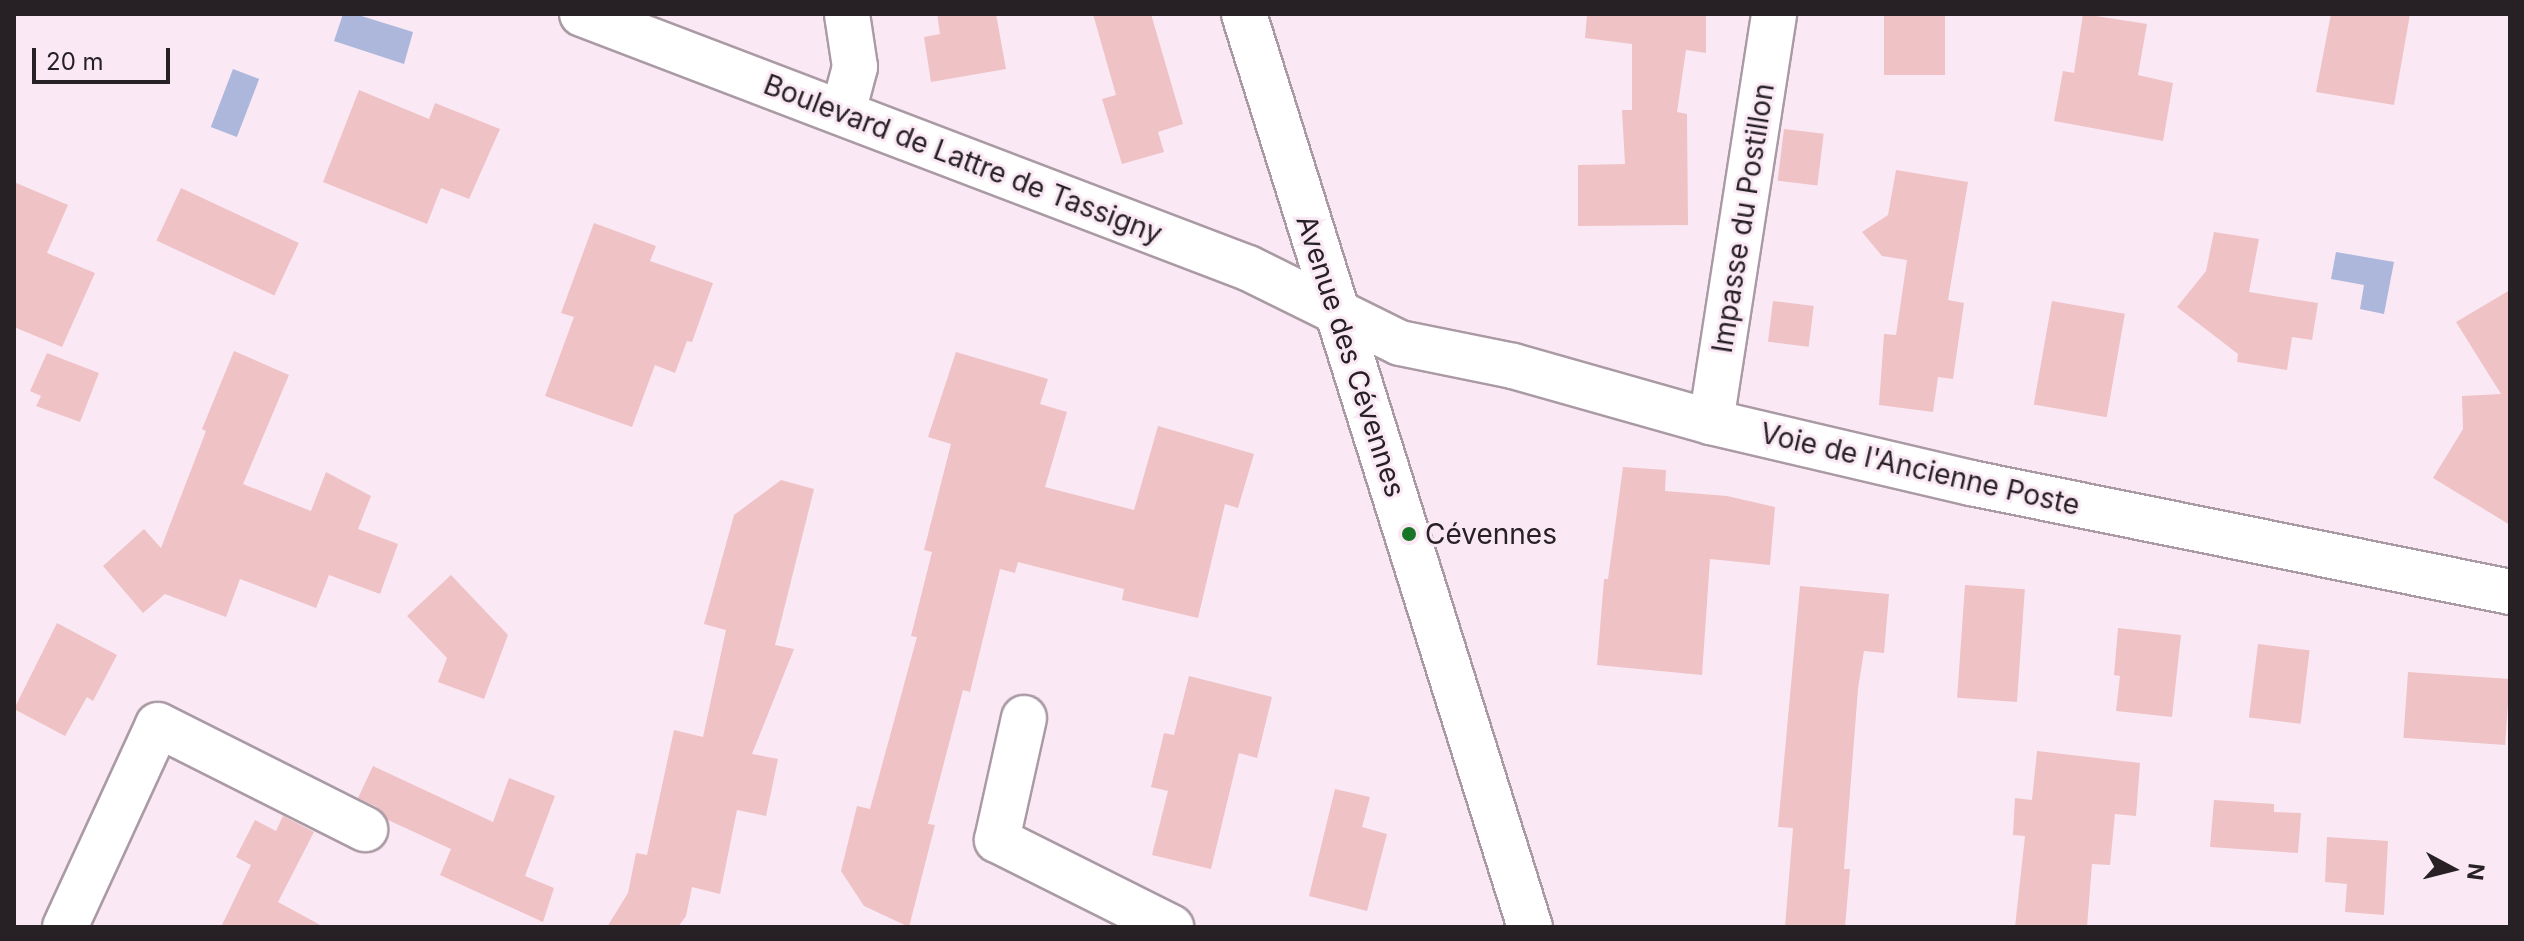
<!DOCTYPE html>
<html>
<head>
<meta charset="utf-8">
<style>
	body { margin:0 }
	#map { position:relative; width:2524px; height:941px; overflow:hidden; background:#fae9f4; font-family:Inter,sans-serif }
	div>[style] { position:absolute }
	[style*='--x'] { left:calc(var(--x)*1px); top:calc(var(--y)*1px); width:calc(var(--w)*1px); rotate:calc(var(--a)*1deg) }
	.water>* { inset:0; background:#acb7db; transform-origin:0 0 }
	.building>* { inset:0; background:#efc2c6; transform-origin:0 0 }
	.roads { filter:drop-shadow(2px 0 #aa9aa4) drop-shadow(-2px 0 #aa9aa4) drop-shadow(0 2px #aa9aa4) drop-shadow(0 -2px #aa9aa4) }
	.minor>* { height:44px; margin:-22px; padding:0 22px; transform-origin:22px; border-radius:22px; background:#fff }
	.dots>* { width:22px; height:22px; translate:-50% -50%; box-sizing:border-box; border:4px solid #fae9f4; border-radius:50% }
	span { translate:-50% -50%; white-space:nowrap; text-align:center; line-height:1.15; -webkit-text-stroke:6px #fae9f4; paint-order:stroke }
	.street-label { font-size:28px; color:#272125 }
	.poi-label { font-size:28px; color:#272125 }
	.left { translate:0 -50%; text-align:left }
	.frame { position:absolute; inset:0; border:16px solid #272125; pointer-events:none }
	.north { position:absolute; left:2412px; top:829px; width:80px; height:80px; -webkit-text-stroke:6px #fae9f4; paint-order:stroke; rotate:97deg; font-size:22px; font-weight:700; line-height:32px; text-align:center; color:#272125 }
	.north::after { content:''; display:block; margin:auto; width:28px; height:36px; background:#272125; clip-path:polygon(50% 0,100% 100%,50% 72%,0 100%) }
	.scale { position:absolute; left:32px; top:48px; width:138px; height:36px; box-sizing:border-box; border:4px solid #272125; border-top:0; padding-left:10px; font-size:24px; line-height:28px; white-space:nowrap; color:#272125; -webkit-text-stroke:6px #fae9f4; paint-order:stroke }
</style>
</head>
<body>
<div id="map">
	<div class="water">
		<i style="clip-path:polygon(343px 14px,355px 14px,413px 32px,404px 64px,334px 41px)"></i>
		<i style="left:233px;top:69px;width:28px;height:62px;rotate:21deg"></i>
		<i style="clip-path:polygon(2336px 252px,2394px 262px,2384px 314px,2360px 309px,2364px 285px,2331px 279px)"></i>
	</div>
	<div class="building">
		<i style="clip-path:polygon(937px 14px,996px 14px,1006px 69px,931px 82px,924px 37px,940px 34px)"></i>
		<i style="clip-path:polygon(1093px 14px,1151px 14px,1183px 124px,1158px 132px,1164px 152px,1122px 164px,1102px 99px,1116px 95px)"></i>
		<i style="clip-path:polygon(1587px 14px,1706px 14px,1706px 53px,1686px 50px,1677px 112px,1687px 114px,1688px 225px,1578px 226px,1578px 165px,1625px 164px,1622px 110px,1632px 110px,1632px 44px,1585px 38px)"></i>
		<i style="left:1884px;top:14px;width:61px;height:61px"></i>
		<i style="clip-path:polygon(2083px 14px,2147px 24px,2138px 75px,2173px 83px,2163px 141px,2054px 121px,2063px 71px,2074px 73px)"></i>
		<i style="clip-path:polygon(2331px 14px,2410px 14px,2394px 105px,2316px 92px)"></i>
		<i style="clip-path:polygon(359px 90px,429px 119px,435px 103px,500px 129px,469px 199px,441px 188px,427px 224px,323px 182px)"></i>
		<i style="left:1784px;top:129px;width:40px;height:52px;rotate:7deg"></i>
		<i style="clip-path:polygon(1896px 170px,1968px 182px,1948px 300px,1964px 303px,1953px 379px,1938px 377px,1933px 412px,1879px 405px,1884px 334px,1896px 335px,1907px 260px,1882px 256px,1862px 232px,1888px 215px)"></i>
		<i style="clip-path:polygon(14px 182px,68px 205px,47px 253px,95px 273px,62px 347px,14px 327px)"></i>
		<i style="left:181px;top:188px;width:130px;height:58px;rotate:25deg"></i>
		<i style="clip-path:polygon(594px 223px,656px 246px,650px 261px,713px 283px,692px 342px,687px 341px,675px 373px,655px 365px,632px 427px,545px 396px,574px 317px,561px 313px)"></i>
		<i style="clip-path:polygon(2214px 232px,2259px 239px,2249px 292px,2318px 303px,2312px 340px,2292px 337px,2287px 370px,2237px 362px,2238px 354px,2177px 307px,2206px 271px)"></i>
		<i style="clip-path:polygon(2510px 290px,2510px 525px,2433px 478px,2463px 429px,2462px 396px,2501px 394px,2456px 322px)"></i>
		<i style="left:1773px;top:301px;width:41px;height:41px;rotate:7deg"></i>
		<i style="left:2052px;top:301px;width:74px;height:105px;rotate:10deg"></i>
		<i style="clip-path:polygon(234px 351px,289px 375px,243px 484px,311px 511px,326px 472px,371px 496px,358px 529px,398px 544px,380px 594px,329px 575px,316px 608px,240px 579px,226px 617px,165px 594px,143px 613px,103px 566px,144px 529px,161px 548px,206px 431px,202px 429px)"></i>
		<i style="clip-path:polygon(956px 352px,1048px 379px,1040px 404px,1067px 412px,1045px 487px,1134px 510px,1158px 426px,1254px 454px,1238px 508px,1225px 504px,1198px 618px,1122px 600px,1124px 589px,1018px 562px,1015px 573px,1000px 569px,970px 692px,963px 690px,928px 824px,935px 825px,909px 927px,864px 906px,841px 871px,857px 806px,870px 809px,917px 637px,911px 636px,932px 552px,924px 550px,951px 444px,928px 437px)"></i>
		<i style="clip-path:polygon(47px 353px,99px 373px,80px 422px,36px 406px,41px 396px,30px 391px)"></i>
		<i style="clip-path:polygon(1623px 467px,1666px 470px,1665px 491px,1727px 496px,1775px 507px,1770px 565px,1710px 559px,1702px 675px,1597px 665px,1604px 579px,1608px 579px)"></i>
		<i style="clip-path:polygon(781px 480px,814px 489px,775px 645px,794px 649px,752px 754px,778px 759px,766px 816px,737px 810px,720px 894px,692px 887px,686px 916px,678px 927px,607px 927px,628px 893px,636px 853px,647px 855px,674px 730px,703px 737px,726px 630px,704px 624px,734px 515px)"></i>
		<i style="clip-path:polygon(451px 575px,508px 635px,484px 699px,438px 682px,447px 658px,407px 616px)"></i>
		<i style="left:1965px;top:585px;width:60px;height:113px;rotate:4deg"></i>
		<i style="clip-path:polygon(1800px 586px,1889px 594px,1884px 653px,1864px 651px,1858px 689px,1844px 869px,1850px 869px,1845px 927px,1785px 927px,1793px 828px,1778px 827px)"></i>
		<i style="clip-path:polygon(57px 623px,117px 655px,93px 701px,87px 697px,65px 736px,14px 709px)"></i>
		<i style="clip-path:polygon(2118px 628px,2181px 635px,2172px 717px,2116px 711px,2120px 676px,2114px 675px)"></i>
		<i style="left:2258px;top:644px;width:52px;height:74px;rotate:7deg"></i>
		<i style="left:2408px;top:672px;width:102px;height:66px;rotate:4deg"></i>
		<i style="clip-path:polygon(1189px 676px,1272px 697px,1257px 758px,1239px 753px,1211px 869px,1152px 855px,1168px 791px,1151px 787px,1164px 733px,1174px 735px)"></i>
		<i style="clip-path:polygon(2037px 751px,2140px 763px,2136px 816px,2115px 814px,2110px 865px,2092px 864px,2087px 927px,2015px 927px,2025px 836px,2013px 835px,2015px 798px,2032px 800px)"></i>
		<i style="clip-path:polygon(373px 766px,493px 822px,509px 778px,555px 796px,525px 876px,554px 888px,543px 922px,440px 875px,451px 849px,388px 820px,377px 807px,358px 798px)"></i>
		<i style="clip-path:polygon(1335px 789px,1370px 797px,1362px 827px,1387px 834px,1367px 911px,1309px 896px)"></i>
		<i style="clip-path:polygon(2214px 800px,2274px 804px,2274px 812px,2301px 813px,2298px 853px,2210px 847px)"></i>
		<i style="clip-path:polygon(283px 816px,314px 832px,278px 902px,324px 927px,221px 927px,251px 865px,236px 857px,255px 820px,276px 831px)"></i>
		<i style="clip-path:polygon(2327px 837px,2388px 841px,2384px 915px,2345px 912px,2347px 884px,2325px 882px)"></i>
	</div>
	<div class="roads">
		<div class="minor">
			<i style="--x:582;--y:14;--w:713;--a:20.88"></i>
			<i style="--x:1248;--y:268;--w:169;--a:26.3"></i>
			<i style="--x:1400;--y:343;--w:115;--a:11.5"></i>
			<i style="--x:1513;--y:366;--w:206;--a:15.8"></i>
			<i style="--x:1711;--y:422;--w:267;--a:13.2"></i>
			<i style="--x:1971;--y:483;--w:550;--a:11.43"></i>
			<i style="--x:1244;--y:14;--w:957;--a:72.61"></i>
			<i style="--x:843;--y:112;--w:47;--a:-75.1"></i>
			<i style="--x:855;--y:67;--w:54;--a:-98.6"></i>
			<i style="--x:1711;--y:422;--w:413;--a:-81.2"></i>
			<i style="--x:1024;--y:718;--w:125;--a:102.5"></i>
			<i style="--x:997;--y:840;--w:195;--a:26.6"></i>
			<i style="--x:65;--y:927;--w:222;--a:-65.3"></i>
			<i style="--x:158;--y:725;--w:232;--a:26.7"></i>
		</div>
	</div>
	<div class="dots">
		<i style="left:1409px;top:534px;background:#177626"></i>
	</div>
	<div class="street-label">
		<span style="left:963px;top:159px;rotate:21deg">Boulevard de Lattre de Tassigny</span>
		<span style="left:1743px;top:218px;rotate:-81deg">Impasse du Postillon</span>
		<span style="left:1351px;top:356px;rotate:72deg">Avenue des Cévennes</span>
		<span style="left:1920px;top:469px;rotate:13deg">Voie de l'Ancienne Poste</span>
	</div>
	<div class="poi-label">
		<span class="left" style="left:1425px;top:534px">Cévennes</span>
	</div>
	<div class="frame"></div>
	<div class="north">N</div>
	<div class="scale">20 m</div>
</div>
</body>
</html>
